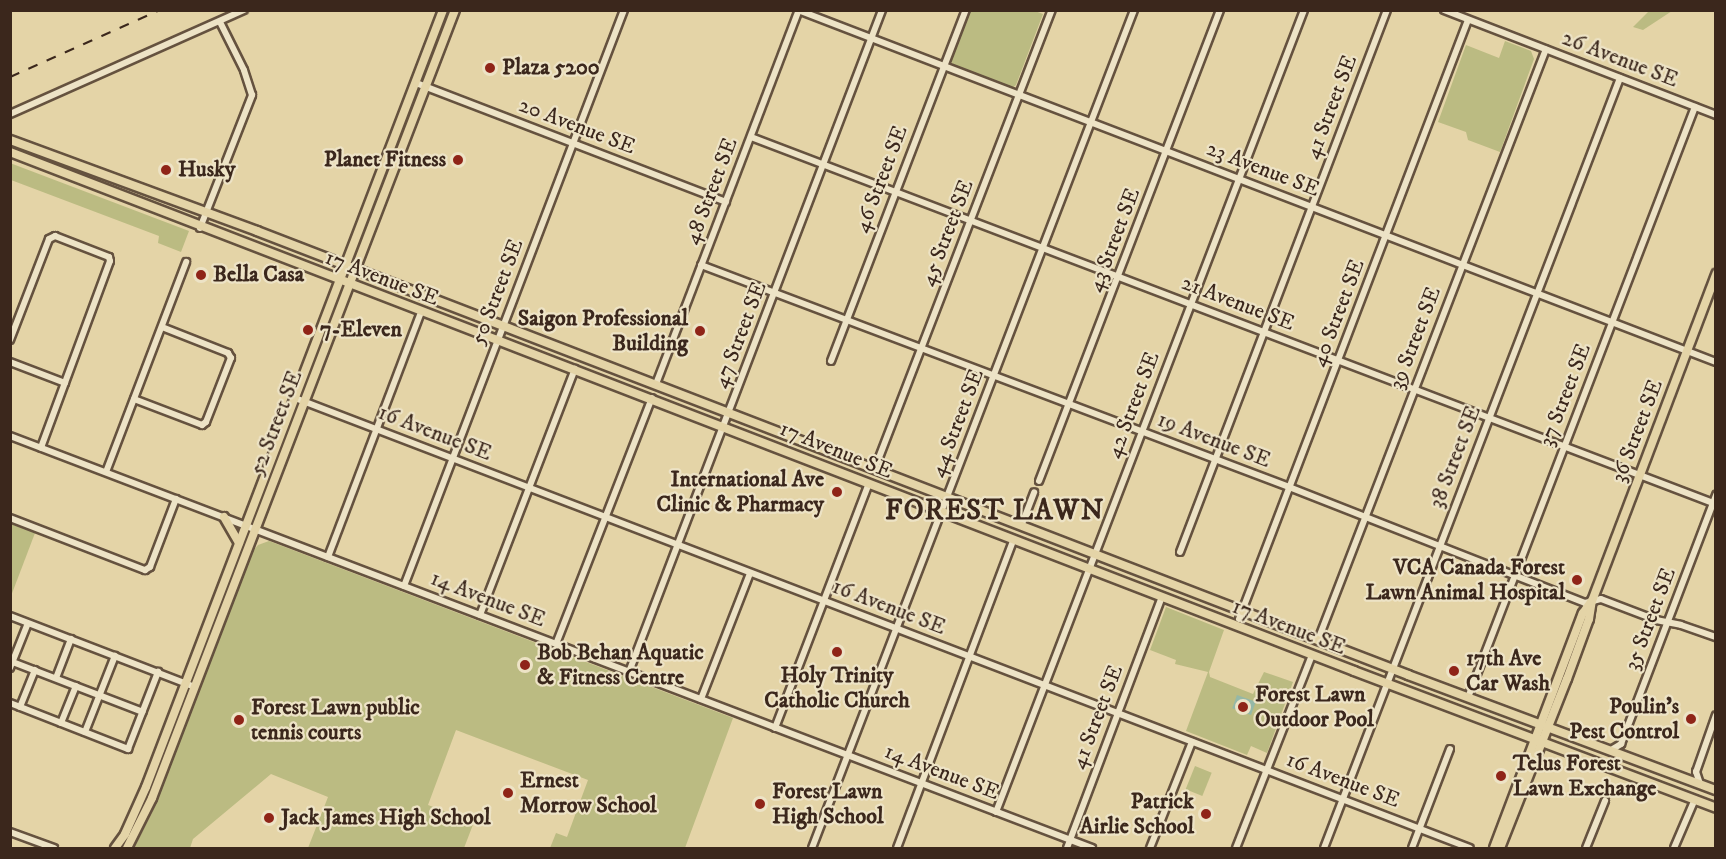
<!DOCTYPE html>
<html>
<head>
<meta charset="utf-8">
<style>
	body { margin:0 }
	#map { position:relative; width:1726px; height:859px; overflow:hidden; background:#e4d4a7; font-family:"IM FELL DW Pica",serif }
	div>[style] { position:absolute }
	[style*='--x'] { left:calc(var(--x)*1px); top:calc(var(--y)*1px); width:calc(var(--w)*1px); rotate:calc(var(--a)*1deg) }
	.green>* { inset:0; background:#bbbb82; transform-origin:0 0 }
	.water>* { inset:0; background:#95b8a7; transform-origin:0 0 }
	.roads { filter:drop-shadow(2px 0 #65523f) drop-shadow(-2px 0 #65523f) drop-shadow(0 2px #65523f) drop-shadow(0 -2px #65523f) }
	.minor>* { height:6px; margin:-3px; padding:0 3px; transform-origin:3px; border-radius:3px; background:#ede3c6 }
	.major>* { height:8px; margin:-4px; padding:0 4px; transform-origin:4px; border-radius:4px; background:#e4d4a7 }
	.rail>* { height:1.5px; margin-top:-0.75px; transform-origin:0; background:repeating-linear-gradient(90deg,#3b271c 0 10px,transparent 0 20px) }
	.dots>* { width:16px; height:16px; translate:-50% -50%; box-sizing:border-box; border:3px solid #ede3c6; border-radius:50% }
	span { translate:-50% -50%; white-space:nowrap; text-align:center; line-height:1.15; -webkit-text-stroke:4.5px #ede3c6; paint-order:stroke }
	.street-label { font-size:22px; color:#3b271c }
	.poi-label { font-size:22px; color:#3b271c; font-weight:700 }
	.left { translate:0 -50%; text-align:left }
	.right { translate:-100% -50%; text-align:right }
	.district-label { font-size:28px; color:#3b271c; font-weight:700; letter-spacing:1.5px }
	.frame { position:absolute; inset:0; border:12px solid #3b271c; pointer-events:none }
</style>
</head>
<body>
<div id="map">
	<div class="green">
		<i style="clip-path:polygon(1650px 10px,1672px 11px,1643px 30px,1633px 27px)"></i>
		<i style="clip-path:polygon(1035px 11px,1043px 14px,1016px 85px,1012px 88px,954px 66px,951px 61px,970px 11px)"></i>
		<i style="clip-path:polygon(1505px 41px,1531px 51px,1534px 59px,1500px 152px,1468px 140px,1466px 132px,1438px 122px,1466px 45px,1499px 58px)"></i>
		<i style="clip-path:polygon(10px 163px,189px 231px,181px 252px,158px 243px,159px 236px,11px 180px)"></i>
		<i style="clip-path:polygon(11px 524px,35px 533px,11px 596px)"></i>
		<i style="clip-path:polygon(269px 541px,733px 718px,685px 848px,550px 848px,556px 833px,567px 837px,588px 780px,456px 730px,428px 805px,474px 822px,464px 848px,308px 848px,328px 797px,271px 774px,193px 839px,190px 848px,134px 848px,152px 813px,253px 551px,258px 545px)"></i>
		<i style="clip-path:polygon(1166px 607px,1224px 630px,1209px 672px,1210px 677px,1253px 694px,1264px 672px,1293px 682px,1267px 753px,1251px 746px,1247px 755px,1186px 731px,1208px 672px,1175px 664px,1176px 660px,1150px 650px)"></i>
		<i style="left:1195px;top:766px;width:18px;height:25px;rotate:22deg"></i>
	</div>
	<div class="water">
		<i style="left:1237px;top:695px;width:20px;height:14px;rotate:20deg"></i>
	</div>
	<div class="roads">
		<div class="minor">
			<i style="--x:798;--y:10;--w:983;--a:20.98"></i>
			<i style="--x:1444;--y:10;--w:292;--a:21.1"></i>
			<i style="--x:416;--y:83;--w:332;--a:21"></i>
			<i style="--x:10;--y:114;--w:256;--a:-24"></i>
			<i style="--x:751;--y:137;--w:1029;--a:20.83"></i>
			<i style="--x:200;--y:228;--w:143;--a:-68.6"></i>
			<i style="--x:252;--y:95;--w:26;--a:-108"></i>
			<i style="--x:244;--y:70;--w:54;--a:-116.6"></i>
			<i style="--x:701;--y:265;--w:629;--a:20.68"></i>
			<i style="--x:1289;--y:487;--w:318;--a:21.4"></i>
			<i style="--x:1585;--y:603;--w:16;--a:-14"></i>
			<i style="--x:1601;--y:599;--w:59;--a:20.9"></i>
			<i style="--x:1656;--y:620;--w:25;--a:11"></i>
			<i style="--x:1681;--y:625;--w:37;--a:19"></i>
			<i style="--x:10;--y:340;--w:108;--a:-68.9"></i>
			<i style="--x:49;--y:239;--w:7;--a:-27"></i>
			<i style="--x:55;--y:236;--w:58;--a:21.3"></i>
			<i style="--x:109;--y:257;--w:4;--a:76"></i>
			<i style="--x:110;--y:261;--w:199;--a:110.3"></i>
			<i style="--x:831;--y:361;--w:376;--a:-69"></i>
			<i style="--x:10;--y:362;--w:59;--a:20.9"></i>
			<i style="--x:656;--y:384;--w:400;--a:-69.1"></i>
			<i style="--x:295;--y:398;--w:1258;--a:20.96"></i>
			<i style="--x:134;--y:399;--w:73;--a:20.9"></i>
			<i style="--x:202;--y:425;--w:5;--a:-37"></i>
			<i style="--x:206;--y:422;--w:69;--a:-68.7"></i>
			<i style="--x:231;--y:358;--w:6;--a:-121"></i>
			<i style="--x:228;--y:353;--w:71;--a:-158.5"></i>
			<i style="--x:10;--y:436;--w:1158;--a:20.85"></i>
			<i style="--x:875;--y:468;--w:491;--a:-68.9"></i>
			<i style="--x:106;--y:472;--w:225;--a:-69.1"></i>
			<i style="--x:1039;--y:481;--w:505;--a:-68.98"></i>
			<i style="--x:10;--y:518;--w:145;--a:21.1"></i>
			<i style="--x:145;--y:570;--w:6;--a:-31"></i>
			<i style="--x:150;--y:567;--w:73;--a:-69.1"></i>
			<i style="--x:1022;--y:524;--w:34;--a:-69"></i>
			<i style="--x:1180;--y:552;--w:580;--a:-69.1"></i>
			<i style="--x:328;--y:557;--w:262;--a:-69.2"></i>
			<i style="--x:404;--y:586;--w:617;--a:-69.1"></i>
			<i style="--x:480;--y:615;--w:264;--a:-68.9"></i>
			<i style="--x:10;--y:616;--w:198;--a:21"></i>
			<i style="--x:1239;--y:619;--w:641;--a:-69.08"></i>
			<i style="--x:1318;--y:640;--w:633;--a:-68.9"></i>
			<i style="--x:556;--y:644;--w:264;--a:-68.7"></i>
			<i style="--x:10;--y:661;--w:142;--a:21"></i>
			<i style="--x:10;--y:668;--w:48;--a:-68.2"></i>
			<i style="--x:629;--y:672;--w:709;--a:-69.08"></i>
			<i style="--x:56;--y:678;--w:42;--a:-69"></i>
			<i style="--x:1469;--y:695;--w:630;--a:-68.98"></i>
			<i style="--x:701;--y:699;--w:135;--a:-68.7"></i>
			<i style="--x:10;--y:703;--w:127;--a:21.3"></i>
			<i style="--x:128;--y:749;--w:83;--a:-68.7"></i>
			<i style="--x:20;--y:707;--w:40;--a:-68"></i>
			<i style="--x:61;--y:723;--w:40;--a:-68"></i>
			<i style="--x:775;--y:728;--w:262;--a:-69"></i>
			<i style="--x:85;--y:732;--w:82;--a:-68.5"></i>
			<i style="--x:1611;--y:750;--w:12;--a:-31"></i>
			<i style="--x:1621;--y:744;--w:267;--a:-69.1"></i>
			<i style="--x:1700;--y:784;--w:13;--a:-108"></i>
			<i style="--x:1696;--y:772;--w:60;--a:-70.7"></i>
			<i style="--x:996;--y:812;--w:859;--a:-68.99"></i>
			<i style="--x:10;--y:832;--w:47;--a:20"></i>
			<i style="--x:812;--y:848;--w:898;--a:-68.98"></i>
			<i style="--x:897;--y:848;--w:330;--a:-69.3"></i>
			<i style="--x:1067;--y:848;--w:268;--a:-69.3"></i>
			<i style="--x:1150;--y:848;--w:114;--a:-68.4"></i>
			<i style="--x:1236;--y:848;--w:207;--a:-68.5"></i>
			<i style="--x:1324;--y:848;--w:825;--a:-68.97"></i>
			<i style="--x:1412;--y:848;--w:106;--a:-69"></i>
			<i style="--x:1586;--y:848;--w:51;--a:-68"></i>
			<i style="--x:1674;--y:848;--w:53;--a:-66.8"></i>
		</div>
		<div class="major">
			<i style="--x:10;--y:140;--w:263;--a:20.2"></i>
			<i style="--x:257;--y:231;--w:1234;--a:21.09"></i>
			<i style="--x:1408;--y:675;--w:329;--a:20.5"></i>
			<i style="--x:10;--y:152;--w:1441;--a:21.11"></i>
			<i style="--x:1354;--y:671;--w:387;--a:20.7"></i>
			<i style="--x:224;--y:517;--w:30;--a:60"></i>
			<i style="--x:115;--y:848;--w:17;--a:-54"></i>
			<i style="--x:125;--y:834;--w:51;--a:-65.9"></i>
			<i style="--x:146;--y:787;--w:832;--a:-69.08"></i>
			<i style="--x:127;--y:848;--w:56;--a:-63.4"></i>
			<i style="--x:152;--y:798;--w:844;--a:-68.97"></i>
			<i style="--x:1494;--y:848;--w:251;--a:-69.3"></i>
			<i style="--x:1583;--y:613;--w:14;--a:-54"></i>
			<i style="--x:1500;--y:848;--w:182;--a:-68.4"></i>
			<i style="--x:1567;--y:679;--w:64;--a:-69.9"></i>
			<i style="--x:1589;--y:619;--w:18;--a:-81"></i>
			<i style="--x:1592;--y:601;--w:350;--a:-69.2"></i>
		</div>
	</div>
	<div class="rail">
		<i style="--x:10;--y:77;--w:164;--a:-24.1"></i>
	</div>
	<div class="dots">
		<i style="left:490px;top:68px;background:#8f2418"></i>
		<i style="left:458px;top:160px;background:#8f2418"></i>
		<i style="left:166px;top:170px;background:#8f2418"></i>
		<i style="left:201px;top:275px;background:#8f2418"></i>
		<i style="left:308px;top:330px;background:#8f2418"></i>
		<i style="left:700px;top:331px;background:#8f2418"></i>
		<i style="left:837px;top:492px;background:#8f2418"></i>
		<i style="left:1577px;top:580px;background:#8f2418"></i>
		<i style="left:837px;top:652px;background:#8f2418"></i>
		<i style="left:525px;top:665px;background:#8f2418"></i>
		<i style="left:1454px;top:671px;background:#8f2418"></i>
		<i style="left:1243px;top:707px;background:#8f2418"></i>
		<i style="left:1691px;top:719px;background:#8f2418"></i>
		<i style="left:239px;top:720px;background:#8f2418"></i>
		<i style="left:1501px;top:776px;background:#8f2418"></i>
		<i style="left:508px;top:793px;background:#8f2418"></i>
		<i style="left:760px;top:804px;background:#8f2418"></i>
		<i style="left:1206px;top:814px;background:#8f2418"></i>
		<i style="left:269px;top:818px;background:#8f2418"></i>
	</div>
	<div class="street-label">
		<span style="left:1620px;top:59px;rotate:21deg">26 Avenue SE</span>
		<span style="left:1331px;top:107px;rotate:-69deg">41 Street SE</span>
		<span style="left:577px;top:126px;rotate:21deg">20 Avenue SE</span>
		<span style="left:1263px;top:169px;rotate:21deg">23 Avenue SE</span>
		<span style="left:881px;top:179px;rotate:-69deg">46 Street SE</span>
		<span style="left:711px;top:191px;rotate:-69deg">48 Street SE</span>
		<span style="left:947px;top:233px;rotate:-69deg">45 Street SE</span>
		<span style="left:1114px;top:240px;rotate:-69deg">43 Street SE</span>
		<span style="left:382px;top:278px;rotate:21deg">17 Avenue SE</span>
		<span style="left:497px;top:292px;rotate:-69deg">50 Street SE</span>
		<span style="left:1238px;top:303px;rotate:21deg">21 Avenue SE</span>
		<span style="left:1338px;top:313px;rotate:-69deg">40 Street SE</span>
		<span style="left:740px;top:335px;rotate:-69deg">47 Street SE</span>
		<span style="left:1415px;top:338px;rotate:-69deg">39 Street SE</span>
		<span style="left:1565px;top:395px;rotate:-69deg">37 Street SE</span>
		<span style="left:1133px;top:405px;rotate:-69deg">42 Street SE</span>
		<span style="left:276px;top:423px;rotate:-69deg">52 Street SE</span>
		<span style="left:957px;top:423px;rotate:-69deg">44 Street SE</span>
		<span style="left:1637px;top:431px;rotate:-69deg">36 Street SE</span>
		<span style="left:435px;top:433px;rotate:21deg">16 Avenue SE</span>
		<span style="left:1214px;top:440px;rotate:21deg">19 Avenue SE</span>
		<span style="left:836px;top:450px;rotate:22deg">17 Avenue SE</span>
		<span style="left:1455px;top:457px;rotate:-69deg">38 Street SE</span>
		<span style="left:488px;top:599px;rotate:21deg">14 Avenue SE</span>
		<span style="left:889px;top:607px;rotate:21deg">16 Avenue SE</span>
		<span style="left:1650px;top:619px;rotate:-69deg">35 Street SE</span>
		<span style="left:1289px;top:627px;rotate:21deg">17 Avenue SE</span>
		<span style="left:1097px;top:717px;rotate:-69deg">41 Street SE</span>
		<span style="left:942px;top:772px;rotate:21deg">14 Avenue SE</span>
		<span style="left:1343px;top:780px;rotate:21deg">16 Avenue SE</span>
	</div>
	<div class="poi-label">
		<span class="left" style="left:502px;top:68px">Plaza 5200</span>
		<span class="right" style="left:446px;top:160px">Planet Fitness</span>
		<span class="left" style="left:178px;top:170px">Husky</span>
		<span class="left" style="left:213px;top:275px">Bella Casa</span>
		<span class="right" style="left:688px;top:331px">Saigon Professional<br>Building</span>
		<span class="left" style="left:320px;top:330px">7-Eleven</span>
		<span class="right" style="left:824px;top:492px">International Ave<br>Clinic &amp; Pharmacy</span>
		<span class="right" style="left:1565px;top:580px">VCA Canada Forest<br>Lawn Animal Hospital</span>
		<span class="left" style="left:537px;top:665px">Bob Behan Aquatic<br>&amp; Fitness Centre</span>
		<span class="left" style="left:1466px;top:671px">17th Ave<br>Car Wash</span>
		<span style="left:837px;top:688px">Holy Trinity<br>Catholic Church</span>
		<span class="left" style="left:1255px;top:707px">Forest Lawn<br>Outdoor Pool</span>
		<span class="right" style="left:1679px;top:719px">Poulin's<br>Pest Control</span>
		<span class="left" style="left:251px;top:720px">Forest Lawn public<br>tennis courts</span>
		<span class="left" style="left:1513px;top:776px">Telus Forest<br>Lawn Exchange</span>
		<span class="left" style="left:520px;top:793px">Ernest<br>Morrow School</span>
		<span class="left" style="left:772px;top:804px">Forest Lawn<br>High School</span>
		<span class="right" style="left:1194px;top:814px">Patrick<br>Airlie School</span>
		<span class="left" style="left:281px;top:818px">Jack James High School</span>
	</div>
	<div class="district-label">
		<span style="left:995px;top:511px">FOREST LAWN</span>
	</div>
	<div class="frame"></div>
</div>
</body>
</html>
